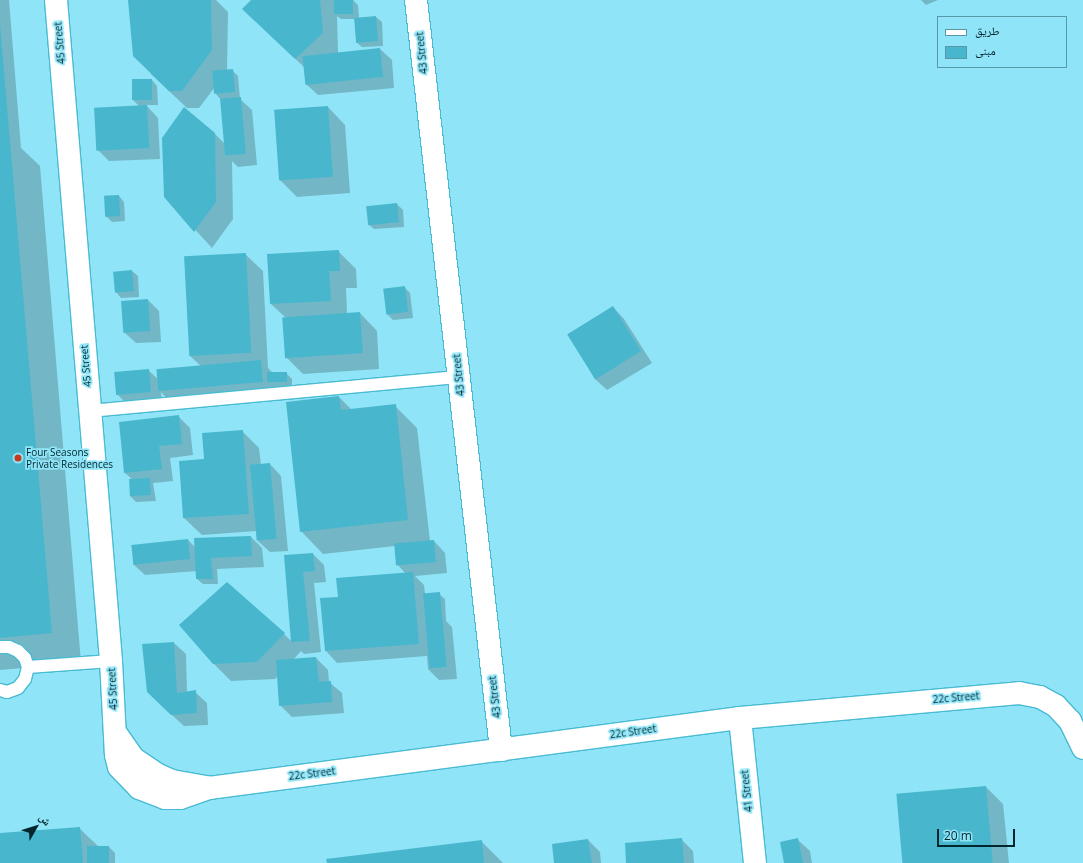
<!DOCTYPE html>
<html>
<head>
<meta charset="utf-8">
<style>
	body { margin:0 }
	#map { position:relative; width:1083px; height:863px; overflow:hidden; background:#90e4f7; font-family:"Open Sans","Noto Naskh Arabic",sans-serif }
	div>[style] { position:absolute }
	[style*='--x'] { left:calc(var(--x)*1px); top:calc(var(--y)*1px); width:calc(var(--w)*1px); rotate:calc(var(--a)*1deg) }
	.shadow>* { inset:0; background:#0003 }
	.building>* { inset:0; background:#48b7ce; transform-origin:0 0 }
	.roads { filter:drop-shadow(1px 0 #48bbd2) drop-shadow(-1px 0 #48bbd2) drop-shadow(0 1px #48bbd2) drop-shadow(0 -1px #48bbd2) }
	.lane>* { height:12px; margin:-6px; padding:0 6px; transform-origin:6px; border-radius:6px; background:#fff }
	.street>* { height:22px; margin:-11px; padding:0 11px; transform-origin:11px; border-radius:11px; background:#fff }
	.dots>* { width:11px; height:11px; translate:-50% -50%; box-sizing:border-box; border:2px solid #90e4f7; border-radius:50% }
	span { translate:-50% -50%; white-space:nowrap; text-align:center; line-height:1.15; -webkit-text-stroke:3.5px #90e4f7; paint-order:stroke }
	.street-label { font-size:10px; color:#01262e }
	.poi-label { font-size:10px; color:#01262e }
	.left { translate:0 -50%; text-align:left }
	.legend { position:absolute; left:937px; top:16px; width:130px; height:52px; box-sizing:border-box; background:#90e4f7; border:1px solid #5798a7; margin:0; padding:5px 7px; list-style:none; font-size:12px; color:#01262e }
	.legend li { display:flex; align-items:center; gap:8px; height:20px }
	.legend b { width:20px; border:1px solid #5798a7 }
	.north { position:absolute; left:16px; top:807px; width:40px; height:40px; -webkit-text-stroke:3px #90e4f7; paint-order:stroke; rotate:51deg; font-size:11px; font-weight:700; line-height:16px; text-align:center; color:#01262e }
	.north::after { content:''; display:block; margin:auto; width:14px; height:18px; background:#01262e; clip-path:polygon(50% 0,100% 100%,50% 72%,0 100%) }
	.scale { position:absolute; left:937px; top:829px; width:78px; height:18px; box-sizing:border-box; border:2px solid #01262e; border-top:0; padding-left:5px; font-size:12px; line-height:14px; white-space:nowrap; color:#01262e; -webkit-text-stroke:3px #90e4f7; paint-order:stroke }
</style>
</head>
<body>
<div id="map">
	<div class="shadow">
		<i style="clip-path:polygon(0 0,9px 0,21px 148px,40px 166px,81px 663px,0 670px)"></i>
		<i style="clip-path:polygon(129px 0,216px 0,228px 12px,227px 71px,232px 70px,238px 76px,240px 99px,252px 110px,257px 165px,238px 167px,232px 161px,233px 219px,212px 248px,165px 197px,215px 134px,225px 144px,221px 100px,216px 94px,215px 87px,199px 108px,187px 108px,151px 74px)"></i>
		<i style="clip-path:polygon(252px 0,353px 0,358px 5px,359px 18px,376px 17px,382px 22px,383px 46px,362px 47px,356px 42px,355px 19px,341px 19px,337px 16px,338px 53px,380px 49px,392px 60px,394px 88px,318px 95px,306px 84px,304px 67px,261px 26px)"></i>
		<i style="clip-path:polygon(921px 0,938px 0,926px 5px)"></i>
		<i style="clip-path:polygon(152px 80px,157px 86px,158px 105px,146px 105px,158px 118px,160px 159px,109px 161px,97px 149px,139px 106px,133px 100px)"></i>
		<i style="clip-path:polygon(328px 107px,345px 125px,350px 193px,297px 197px,280px 180px,275px 111px)"></i>
		<i style="clip-path:polygon(119px 196px,124px 202px,125px 221px,112px 222px,106px 216px)"></i>
		<i style="clip-path:polygon(397px 204px,403px 210px,404px 227px,374px 229px,368px 224px)"></i>
		<i style="clip-path:polygon(338px 251px,356px 269px,357px 288px,346px 288px,347px 314px,360px 313px,377px 331px,379px 369px,303px 374px,285px 356px,285px 317px,271px 304px)"></i>
		<i style="clip-path:polygon(245px 254px,263px 271px,268px 368px,273px 373px,286px 373px,292px 379px,292px 387px,170px 402px,161px 392px,162px 403px,129px 406px,117px 394px,148px 370px,158px 379px,201px 366px,190px 356px)"></i>
		<i style="clip-path:polygon(132px 271px,138px 276px,139px 297px,121px 298px,116px 292px)"></i>
		<i style="clip-path:polygon(404px 287px,410px 293px,413px 318px,393px 320px,387px 314px)"></i>
		<i style="clip-path:polygon(148px 300px,159px 311px,161px 342px,136px 343px,124px 332px)"></i>
		<i style="clip-path:polygon(613px 307px,624px 319px,652px 363px,607px 390px,595px 379px,568px 334px)"></i>
		<i style="clip-path:polygon(339px 397px,352px 410px,395px 406px,417px 428px,430px 541px,434px 541px,445px 553px,447px 573px,415px 576px,424px 585px,425px 594px,439px 594px,445px 599px,446px 621px,452px 627px,457px 679px,439px 680px,428px 669px,427px 656px,337px 663px,326px 651px,321px 599px,339px 598px,406px 574px,397px 564px,395px 546px,323px 554px,301px 531px)"></i>
		<i style="clip-path:polygon(178px 416px,190px 428px,193px 455px,170px 458px,173px 481px,153px 483px,156px 501px,136px 502px,130px 496px,133px 480px,125px 473px)"></i>
		<i style="clip-path:polygon(242px 431px,259px 448px,261px 465px,270px 464px,281px 476px,288px 551px,270px 552px,258px 541px,257px 531px,202px 535px,184px 518px,180px 462px,205px 460px)"></i>
		<i style="clip-path:polygon(251px 537px,262px 548px,264px 567px,217px 569px,218px 584px,203px 584px,197px 579px,197px 571px,145px 575px,133px 564px,188px 540px,196px 548px)"></i>
		<i style="clip-path:polygon(313px 554px,324px 565px,326px 582px,314px 583px,321px 652px,304px 654px,301px 651px,293px 660px,316px 658px,328px 670px,329px 682px,342px 693px,344px 713px,292px 717px,280px 705px,278px 676px,275px 679px,231px 681px,213px 663px,284px 634px,292px 642px,285px 556px)"></i>
		<i style="clip-path:polygon(174px 643px,186px 654px,187px 692px,195px 692px,207px 703px,208px 725px,184px 726px,160px 704px)"></i>
		<i style="clip-path:polygon(986px 787px,1003px 804px,1009px 863px,904px 863px)"></i>
		<i style="clip-path:polygon(79px 828px,99px 847px,109px 847px,115px 853px,115px 863px,0 863px,0 834px)"></i>
		<i style="clip-path:polygon(681px 839px,693px 851px,694px 863px,712px 863px,627px 863px)"></i>
		<i style="clip-path:polygon(588px 840px,600px 852px,601px 863px,555px 863px)"></i>
		<i style="clip-path:polygon(798px 840px,810px 851px,812px 863px,785px 863px)"></i>
		<i style="clip-path:polygon(481px 841px,503px 863px,328px 863px)"></i>
	</div>
	<div class="building">
		<i style="clip-path:polygon(128px 0,211px 0,212px 50px,182px 91px,169px 91px,133px 56px)"></i>
		<i style="clip-path:polygon(251px 0,320px 0,323px 33px,295px 59px,242px 9px)"></i>
		<i style="left:334px;top:0;width:19px;height:14px"></i>
		<i style="left:376px;top:16px;width:25px;height:22px;rotate:85deg"></i>
		<i style="clip-path:polygon(0 25px,52px 633px,0 638px)"></i>
		<i style="left:380px;top:48px;width:29px;height:78px;rotate:84deg"></i>
		<i style="left:233px;top:69px;width:23px;height:21px;rotate:85deg"></i>
		<i style="left:152px;top:79px;width:21px;height:20px;rotate:90deg"></i>
		<i style="left:241px;top:97px;width:57px;height:21px;rotate:85deg"></i>
		<i style="left:147px;top:105px;width:43px;height:53px;rotate:87deg"></i>
		<i style="left:328px;top:106px;width:71px;height:54px;rotate:86deg"></i>
		<i style="clip-path:polygon(184px 107px,215px 133px,216px 202px,194px 232px,164px 197px,162px 138px)"></i>
		<i style="left:119px;top:195px;width:21px;height:15px;rotate:87deg"></i>
		<i style="left:397px;top:203px;width:19px;height:31px;rotate:84deg"></i>
		<i style="clip-path:polygon(339px 250px,340px 271px,329px 271px,331px 301px,270px 304px,267px 254px)"></i>
		<i style="left:246px;top:253px;width:100px;height:62px;rotate:87deg"></i>
		<i style="left:132px;top:270px;width:21px;height:19px;rotate:85deg"></i>
		<i style="left:405px;top:286px;width:26px;height:22px;rotate:83deg"></i>
		<i style="left:148px;top:299px;width:32px;height:27px;rotate:86deg"></i>
		<i style="left:613px;top:306px;width:53px;height:54px;rotate:58deg"></i>
		<i style="left:360px;top:312px;width:41px;height:78px;rotate:86deg"></i>
		<i style="left:261px;top:360px;width:22px;height:105px;rotate:85deg"></i>
		<i style="left:149px;top:369px;width:23px;height:35px;rotate:85deg"></i>
		<i style="left:287px;top:372px;width:10px;height:20px;rotate:90deg"></i>
		<i style="clip-path:polygon(339px 396px,341px 410px,396px 404px,408px 520px,300px 532px,286px 402px)"></i>
		<i style="clip-path:polygon(179px 415px,182px 444px,159px 446px,162px 469px,124px 473px,119px 422px)"></i>
		<i style="clip-path:polygon(243px 430px,249px 514px,183px 518px,179px 461px,204px 459px,202px 433px)"></i>
		<i style="left:270px;top:463px;width:76px;height:20px;rotate:85deg"></i>
		<i style="left:150px;top:478px;width:17px;height:21px;rotate:87deg"></i>
		<i style="clip-path:polygon(251px 536px,252px 556px,211px 558px,213px 579px,196px 579px,194px 538px)"></i>
		<i style="left:188px;top:539px;width:20px;height:57px;rotate:84deg"></i>
		<i style="left:434px;top:540px;width:22px;height:40px;rotate:85deg"></i>
		<i style="clip-path:polygon(313px 553px,315px 571px,303px 572px,310px 641px,291px 642px,284px 555px)"></i>
		<i style="clip-path:polygon(413px 572px,419px 644px,325px 651px,320px 598px,338px 597px,336px 578px)"></i>
		<i style="clip-path:polygon(227px 582px,285px 633px,257px 662px,213px 664px,179px 625px)"></i>
		<i style="left:440px;top:592px;width:75px;height:17px;rotate:85deg"></i>
		<i style="clip-path:polygon(174px 642px,177px 693px,196px 690px,197px 713px,171px 715px,147px 692px,142px 644px)"></i>
		<i style="clip-path:polygon(316px 657px,319px 682px,331px 681px,332px 702px,279px 706px,276px 660px)"></i>
		<i style="left:986px;top:786px;width:77px;height:90px;rotate:85deg"></i>
		<i style="clip-path:polygon(80px 827px,83px 863px,0 863px,0 833px)"></i>
		<i style="clip-path:polygon(682px 838px,684px 863px,626px 863px,625px 843px)"></i>
		<i style="clip-path:polygon(798px 838px,803px 863px,784px 863px,780px 842px)"></i>
		<i style="clip-path:polygon(588px 839px,592px 863px,554px 863px,552px 844px)"></i>
		<i style="clip-path:polygon(482px 840px,484px 863px,327px 863px,326px 859px)"></i>
		<i style="left:87px;top:846px;width:22px;height:17px"></i>
	</div>
	<div class="roads">
		<div class="lane">
			<i style="--x:90;--y:411;--w:371;--a:-5.3"></i>
			<i style="--x:0;--y:647;--w:9;--a:0"></i>
			<i style="--x:9;--y:647;--w:10;--a:24"></i>
			<i style="--x:18;--y:651;--w:10;--a:45"></i>
			<i style="--x:25;--y:658;--w:9;--a:72"></i>
			<i style="--x:28;--y:667;--w:12;--a:104"></i>
			<i style="--x:25;--y:679;--w:11;--a:128"></i>
			<i style="--x:18;--y:688;--w:12;--a:160"></i>
			<i style="--x:7;--y:692;--w:7;--a:-164"></i>
			<i style="--x:28;--y:667;--w:83;--a:-4.1"></i>
		</div>
		<div class="street">
			<i style="--x:56;--y:0;--w:663;--a:85.24"></i>
			<i style="--x:111;--y:661;--w:94;--a:87"></i>
			<i style="--x:116;--y:755;--w:12;--a:76"></i>
			<i style="--x:119;--y:767;--w:29;--a:46"></i>
			<i style="--x:139;--y:788;--w:28;--a:21"></i>
			<i style="--x:165;--y:798;--w:15;--a:0"></i>
			<i style="--x:180;--y:798;--w:31;--a:-19"></i>
			<i style="--x:209;--y:788;--w:536;--a:-7.51"></i>
			<i style="--x:740;--y:718;--w:280;--a:-5.1"></i>
			<i style="--x:1019;--y:693;--w:21;--a:11"></i>
			<i style="--x:1040;--y:697;--w:18;--a:29"></i>
			<i style="--x:1056;--y:706;--w:21;--a:47"></i>
			<i style="--x:1070;--y:721;--w:30;--a:64"></i>
			<i style="--x:416;--y:0;--w:755;--a:83.53"></i>
			<i style="--x:740;--y:718;--w:146;--a:84.1"></i>
			<i style="--x:115;--y:732;--w:32;--a:55"></i>
			<i style="--x:133;--y:758;--w:30;--a:34"></i>
			<i style="--x:158;--y:775;--w:15;--a:23"></i>
			<i style="--x:172;--y:781;--w:36;--a:10"></i>
		</div>
	</div>
	<div class="dots">
		<i style="left:18px;top:458px;background:#c3391a"></i>
	</div>
	<div class="street-label">
		<span style="left:60px;top:43px;rotate:-95deg">45 Street</span>
		<span style="left:422px;top:53px;rotate:-96deg">43 Street</span>
		<span style="left:86px;top:366px;rotate:-95deg">45 Street</span>
		<span style="left:459px;top:375px;rotate:-96deg">43 Street</span>
		<span style="left:113px;top:689px;rotate:-93deg">45 Street</span>
		<span style="left:495px;top:697px;rotate:-97deg">43 Street</span>
		<span style="left:956px;top:698px;rotate:-5deg">22c Street</span>
		<span style="left:633px;top:732px;rotate:-8deg">22c Street</span>
		<span style="left:312px;top:774px;rotate:-7deg">22c Street</span>
		<span style="left:747px;top:791px;rotate:-96deg">41 Street</span>
	</div>
	<div class="poi-label">
		<span class="left" style="left:26px;top:458px">Four Seasons<br>Private Residences</span>
	</div>
	<ul class="legend">
	<li><b style="height:5px;background:#fff"></b>طريق</li>
	<li><b style="height:11px;background:#48b7ce"></b>مبنى</li>
	</ul>
	<div class="north">ش</div>
	<div class="scale">20 m</div>
</div>
</body>
</html>
